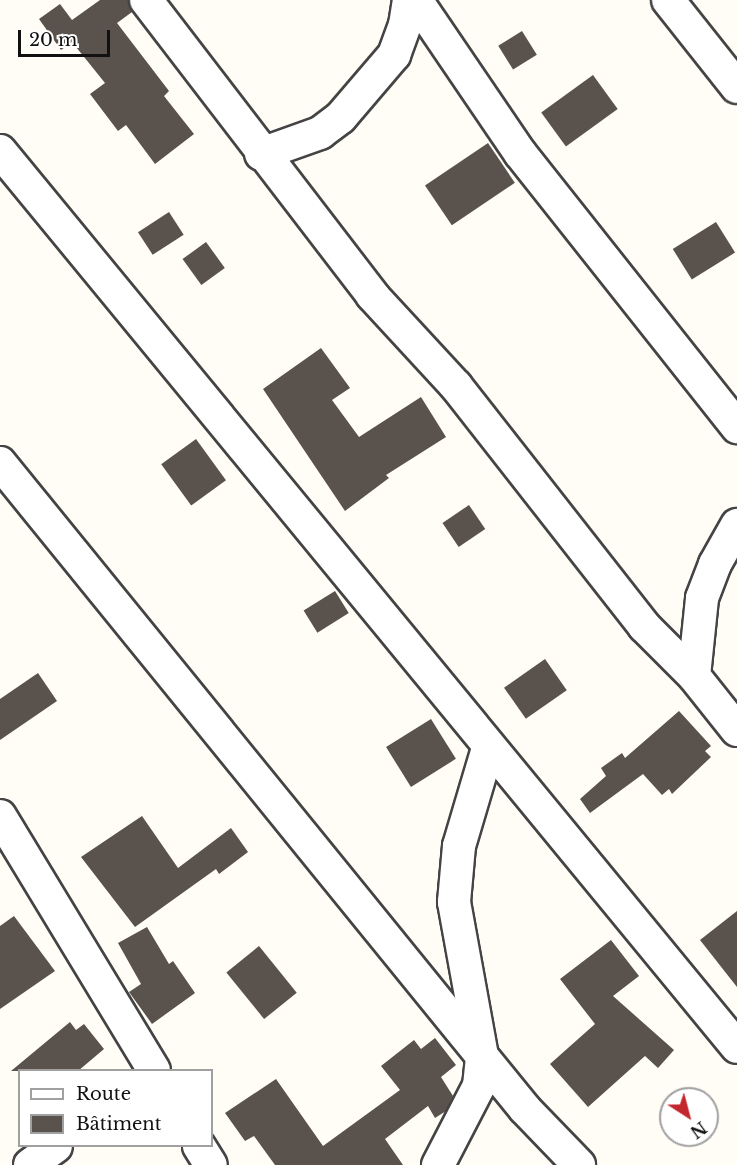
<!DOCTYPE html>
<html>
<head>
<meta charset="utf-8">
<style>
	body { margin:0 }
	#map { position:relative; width:737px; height:1165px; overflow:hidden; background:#fffdf5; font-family:"Libre Baskerville",serif }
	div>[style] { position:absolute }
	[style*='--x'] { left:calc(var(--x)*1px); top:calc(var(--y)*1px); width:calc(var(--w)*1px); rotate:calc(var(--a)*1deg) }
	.building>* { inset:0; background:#5a524d; transform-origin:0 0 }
	.roads { filter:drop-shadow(2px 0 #444) drop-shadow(-2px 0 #444) drop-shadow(0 2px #444) drop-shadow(0 -2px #444) }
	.minor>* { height:32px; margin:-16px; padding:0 16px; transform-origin:16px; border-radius:16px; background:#fff }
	span { translate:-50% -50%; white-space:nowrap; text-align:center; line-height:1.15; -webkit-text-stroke:6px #fff; paint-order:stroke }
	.legend { position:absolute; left:18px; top:1069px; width:195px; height:78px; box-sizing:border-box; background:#fff; border:2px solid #a0a0a0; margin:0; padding:8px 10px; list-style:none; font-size:18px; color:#111 }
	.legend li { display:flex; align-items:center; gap:12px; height:30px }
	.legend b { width:30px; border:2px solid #a0a0a0 }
	.north { position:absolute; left:659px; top:1087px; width:60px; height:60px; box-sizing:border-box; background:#fff; border:2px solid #a0a0a0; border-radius:50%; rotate:144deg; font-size:16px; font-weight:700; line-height:24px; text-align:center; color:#111 }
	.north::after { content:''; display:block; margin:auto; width:21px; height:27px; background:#c4262e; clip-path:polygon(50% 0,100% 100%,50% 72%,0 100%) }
	.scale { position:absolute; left:18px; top:30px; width:92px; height:27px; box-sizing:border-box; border:3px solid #111; border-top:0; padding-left:8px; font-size:18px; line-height:21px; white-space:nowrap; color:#111; -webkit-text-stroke:4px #fff; paint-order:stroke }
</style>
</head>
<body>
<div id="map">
	<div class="building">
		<i style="clip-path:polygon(100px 0,128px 0,132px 12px,117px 23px,169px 91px,164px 96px,194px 134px,155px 164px,126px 125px,118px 131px,90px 94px,105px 83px,72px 42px,61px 50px,39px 19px,60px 4px,72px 20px)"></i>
		<i style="left:522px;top:31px;width:28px;height:28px;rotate:58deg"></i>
		<i style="left:593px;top:75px;width:42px;height:64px;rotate:54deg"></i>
		<i style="left:488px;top:143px;width:48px;height:76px;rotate:56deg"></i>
		<i style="left:169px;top:212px;width:27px;height:37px;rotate:57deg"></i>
		<i style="left:716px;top:222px;width:36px;height:51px;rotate:58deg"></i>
		<i style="left:206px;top:242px;width:32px;height:29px;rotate:54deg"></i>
		<i style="clip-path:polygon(321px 348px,350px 388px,332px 400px,359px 437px,421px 397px,446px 437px,386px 475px,389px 478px,345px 511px,263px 389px)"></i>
		<i style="left:196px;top:439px;width:51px;height:43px;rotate:54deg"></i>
		<i style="left:469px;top:505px;width:29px;height:32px;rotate:56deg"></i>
		<i style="left:335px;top:591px;width:26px;height:37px;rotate:58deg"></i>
		<i style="left:545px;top:659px;width:38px;height:50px;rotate:55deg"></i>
		<i style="clip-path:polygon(38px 673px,57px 701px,0 740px,0 699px)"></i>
		<i style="clip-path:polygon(679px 711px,711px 746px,705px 751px,711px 757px,672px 794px,669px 789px,662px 795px,643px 774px,590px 813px,580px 799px,606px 776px,601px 768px,622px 753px,625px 758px)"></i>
		<i style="left:431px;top:719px;width:47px;height:53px;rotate:58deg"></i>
		<i style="clip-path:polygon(142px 816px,178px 868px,231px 828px,248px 852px,219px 874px,216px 869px,135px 927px,81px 857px)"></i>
		<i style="clip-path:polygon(737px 911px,737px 987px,700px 940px)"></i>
		<i style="clip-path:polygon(14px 916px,55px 971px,0 1009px,0 926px)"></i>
		<i style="clip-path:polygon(147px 927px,169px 964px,173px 961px,195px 993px,152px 1024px,129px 992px,141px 984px,118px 943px)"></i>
		<i style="clip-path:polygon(611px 940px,639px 976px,613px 996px,674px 1050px,658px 1068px,645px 1056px,588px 1107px,550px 1064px,595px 1024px,560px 979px)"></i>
		<i style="left:259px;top:946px;width:60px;height:42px;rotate:51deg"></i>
		<i style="clip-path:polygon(70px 1022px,76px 1030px,84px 1024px,104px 1049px,78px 1071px,11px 1071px)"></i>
		<i style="clip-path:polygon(435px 1038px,456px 1065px,441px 1077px,453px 1096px,446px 1111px,435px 1118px,428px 1106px,385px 1139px,403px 1165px,275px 1165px,254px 1136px,245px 1141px,225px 1113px,276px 1079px,323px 1146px,400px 1090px,381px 1066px,414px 1040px,421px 1049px)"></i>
	</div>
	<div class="roads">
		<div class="minor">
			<i style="--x:146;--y:0;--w:372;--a:52.5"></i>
			<i style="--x:372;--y:295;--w:124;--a:47.3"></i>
			<i style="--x:456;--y:386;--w:305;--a:51.9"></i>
			<i style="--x:644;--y:626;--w:71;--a:45"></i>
			<i style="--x:694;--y:676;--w:69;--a:51.5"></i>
			<i style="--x:416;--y:0;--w:185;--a:55.8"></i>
			<i style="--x:520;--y:153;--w:350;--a:51.6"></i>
			<i style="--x:668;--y:0;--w:111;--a:51.6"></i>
			<i style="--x:0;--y:151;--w:1160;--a:50.56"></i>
			<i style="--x:261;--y:154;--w:63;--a:-19.6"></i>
			<i style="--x:320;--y:133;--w:26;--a:-37"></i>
			<i style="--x:341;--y:117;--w:82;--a:-49.5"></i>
			<i style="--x:394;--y:55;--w:32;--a:-70"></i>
			<i style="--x:405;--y:25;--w:25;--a:-81"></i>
			<i style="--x:0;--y:463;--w:832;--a:50.9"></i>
			<i style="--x:525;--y:1109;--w:78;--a:46"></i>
			<i style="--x:694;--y:676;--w:78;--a:-84.1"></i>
			<i style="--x:702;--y:598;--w:36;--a:-69"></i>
			<i style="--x:715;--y:564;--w:45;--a:-60.6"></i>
			<i style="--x:0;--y:816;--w:297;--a:58.8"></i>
			<i style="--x:199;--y:1146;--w:22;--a:58"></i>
			<i style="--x:30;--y:1165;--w:32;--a:-36"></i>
			<i style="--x:438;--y:1165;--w:89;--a:-62.6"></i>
			<i style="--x:479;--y:1086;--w:30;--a:-84"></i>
			<i style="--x:482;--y:1056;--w:157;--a:-100.3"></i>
			<i style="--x:454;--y:902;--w:56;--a:-84.9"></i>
			<i style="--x:459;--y:846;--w:102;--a:-73.5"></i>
		</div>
	</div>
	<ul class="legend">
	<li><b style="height:8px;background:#fff"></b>Route</li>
	<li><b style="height:16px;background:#5a524d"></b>Bâtiment</li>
	</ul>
	<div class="north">N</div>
	<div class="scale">20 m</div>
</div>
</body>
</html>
